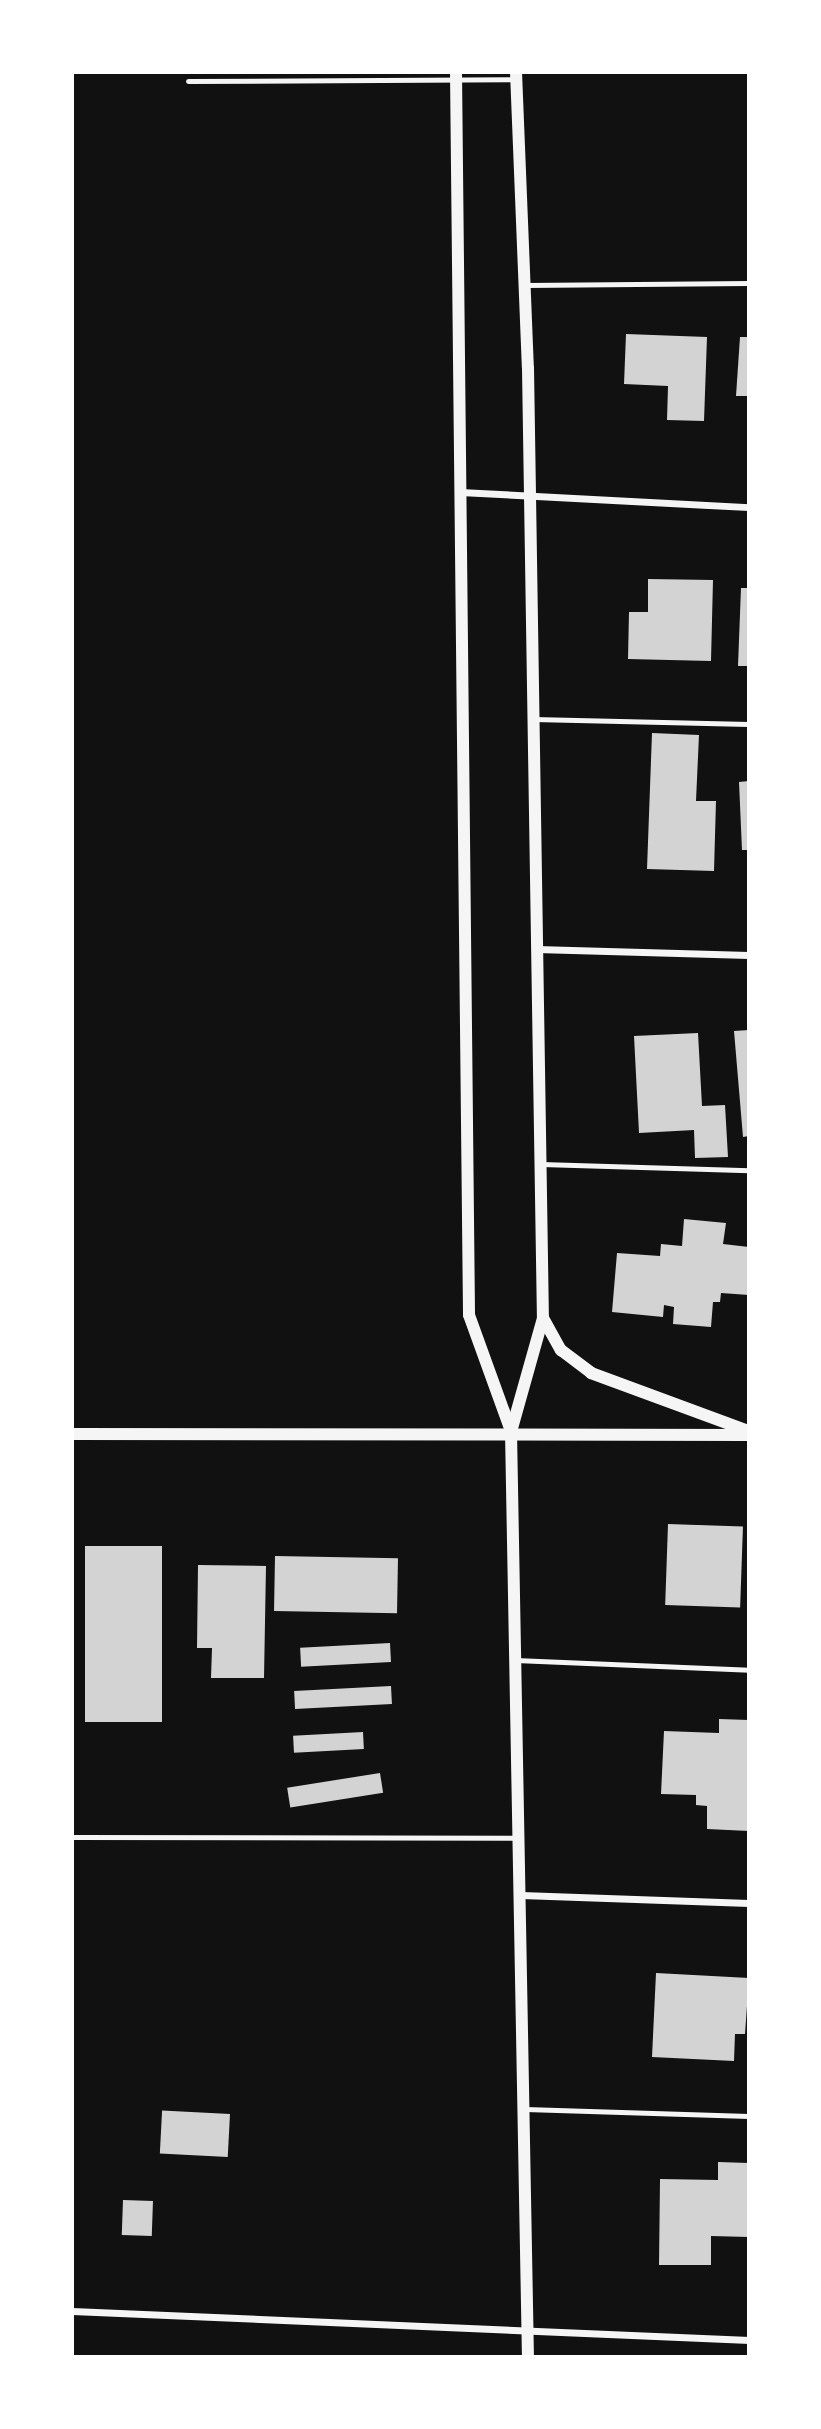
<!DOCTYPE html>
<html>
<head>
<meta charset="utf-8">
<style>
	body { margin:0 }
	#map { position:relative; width:821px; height:2429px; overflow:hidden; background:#111; font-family:Bitter,serif }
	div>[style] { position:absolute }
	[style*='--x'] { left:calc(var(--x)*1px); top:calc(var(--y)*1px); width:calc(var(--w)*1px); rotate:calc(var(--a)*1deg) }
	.building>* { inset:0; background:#d3d3d3; transform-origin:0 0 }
	.service>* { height:5px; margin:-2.5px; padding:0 2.5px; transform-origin:2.5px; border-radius:2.5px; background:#f5f5f5 }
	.minor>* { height:7px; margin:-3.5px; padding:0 3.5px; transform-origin:3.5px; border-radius:3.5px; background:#f5f5f5 }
	.tertiary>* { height:12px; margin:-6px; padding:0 6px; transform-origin:6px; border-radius:6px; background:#f5f5f5 }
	span { translate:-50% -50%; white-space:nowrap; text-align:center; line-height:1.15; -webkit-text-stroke:6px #fff; paint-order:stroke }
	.frame { position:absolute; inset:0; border:74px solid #fff; pointer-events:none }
</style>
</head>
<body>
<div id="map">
	<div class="building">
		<i style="clip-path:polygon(626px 334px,707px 337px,704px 421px,667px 420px,668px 386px,624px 384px)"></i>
		<i style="clip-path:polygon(740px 337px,749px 337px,749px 396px,736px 396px)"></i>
		<i style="clip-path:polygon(648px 579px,713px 580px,711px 661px,628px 659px,629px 612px,648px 612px)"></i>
		<i style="clip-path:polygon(741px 588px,749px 588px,749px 666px,738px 666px)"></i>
		<i style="clip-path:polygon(652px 733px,699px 735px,696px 801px,716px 801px,714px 871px,647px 869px)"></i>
		<i style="clip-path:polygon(749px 781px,749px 850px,742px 850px,739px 782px)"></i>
		<i style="clip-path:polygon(749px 1030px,749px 1136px,743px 1137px,734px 1031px)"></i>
		<i style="clip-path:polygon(698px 1033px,702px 1106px,725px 1105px,728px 1157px,695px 1158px,694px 1130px,639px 1133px,634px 1036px)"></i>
		<i style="clip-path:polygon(684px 1219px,726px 1223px,723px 1244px,749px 1247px,749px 1295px,721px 1293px,720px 1302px,713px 1302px,711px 1327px,673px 1324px,674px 1307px,664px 1305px,663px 1317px,612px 1312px,617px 1253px,660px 1256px,661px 1244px,682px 1246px)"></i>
		<i style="left:668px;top:1524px;width:75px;height:81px;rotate:2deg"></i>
		<i style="left:85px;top:1546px;width:77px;height:176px"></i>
		<i style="left:275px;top:1556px;width:123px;height:55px;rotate:1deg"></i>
		<i style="clip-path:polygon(198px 1565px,266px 1566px,264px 1678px,211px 1678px,212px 1648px,197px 1648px)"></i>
		<i style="left:390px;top:1643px;width:19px;height:90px;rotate:87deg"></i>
		<i style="left:391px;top:1686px;width:18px;height:97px;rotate:87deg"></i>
		<i style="clip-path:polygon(719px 1719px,749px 1720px,749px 1831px,707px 1829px,707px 1806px,696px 1805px,696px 1795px,661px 1794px,664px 1731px,719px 1733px)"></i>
		<i style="left:363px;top:1732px;width:17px;height:70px;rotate:87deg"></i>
		<i style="left:380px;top:1773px;width:20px;height:94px;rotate:81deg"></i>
		<i style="clip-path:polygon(656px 1973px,749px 1978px,745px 2034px,735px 2034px,734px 2061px,652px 2057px)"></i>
		<i style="left:230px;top:2114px;width:43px;height:68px;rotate:93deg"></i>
		<i style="clip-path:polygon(718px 2162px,749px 2163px,749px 2237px,711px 2236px,711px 2265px,659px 2265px,660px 2179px,718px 2180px)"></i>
		<i style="left:123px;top:2200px;width:30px;height:35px;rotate:2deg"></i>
	</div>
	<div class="service">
		<i style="--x:188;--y:81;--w:328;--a:-0.3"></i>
		<i style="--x:525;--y:285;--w:224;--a:-0.5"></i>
		<i style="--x:533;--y:719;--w:216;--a:1.3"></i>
		<i style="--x:541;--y:1164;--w:208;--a:1.7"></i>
		<i style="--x:515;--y:1660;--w:234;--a:2.4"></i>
		<i style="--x:72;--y:1837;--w:445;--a:0.1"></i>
		<i style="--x:525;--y:2109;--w:224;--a:1.8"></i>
	</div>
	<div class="minor">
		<i style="--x:460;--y:492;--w:289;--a:3"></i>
		<i style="--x:536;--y:949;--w:213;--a:1.6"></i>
		<i style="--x:521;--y:1895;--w:228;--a:2"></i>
		<i style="--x:72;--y:2311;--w:678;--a:2.45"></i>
	</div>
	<div class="tertiary">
		<i style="--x:456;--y:72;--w:1243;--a:89.4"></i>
		<i style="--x:469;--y:1315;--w:123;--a:70.1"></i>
		<i style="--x:516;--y:72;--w:296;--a:87.7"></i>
		<i style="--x:528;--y:368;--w:950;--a:89.1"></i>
		<i style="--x:543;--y:1318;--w:118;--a:105.7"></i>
		<i style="--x:511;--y:1432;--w:925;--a:88.95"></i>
		<i style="--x:543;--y:1318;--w:37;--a:61"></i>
		<i style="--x:561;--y:1350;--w:38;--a:37"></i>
		<i style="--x:591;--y:1373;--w:168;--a:20.2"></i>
		<i style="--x:72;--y:1434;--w:677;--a:0.08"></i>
	</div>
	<div class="frame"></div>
</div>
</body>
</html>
